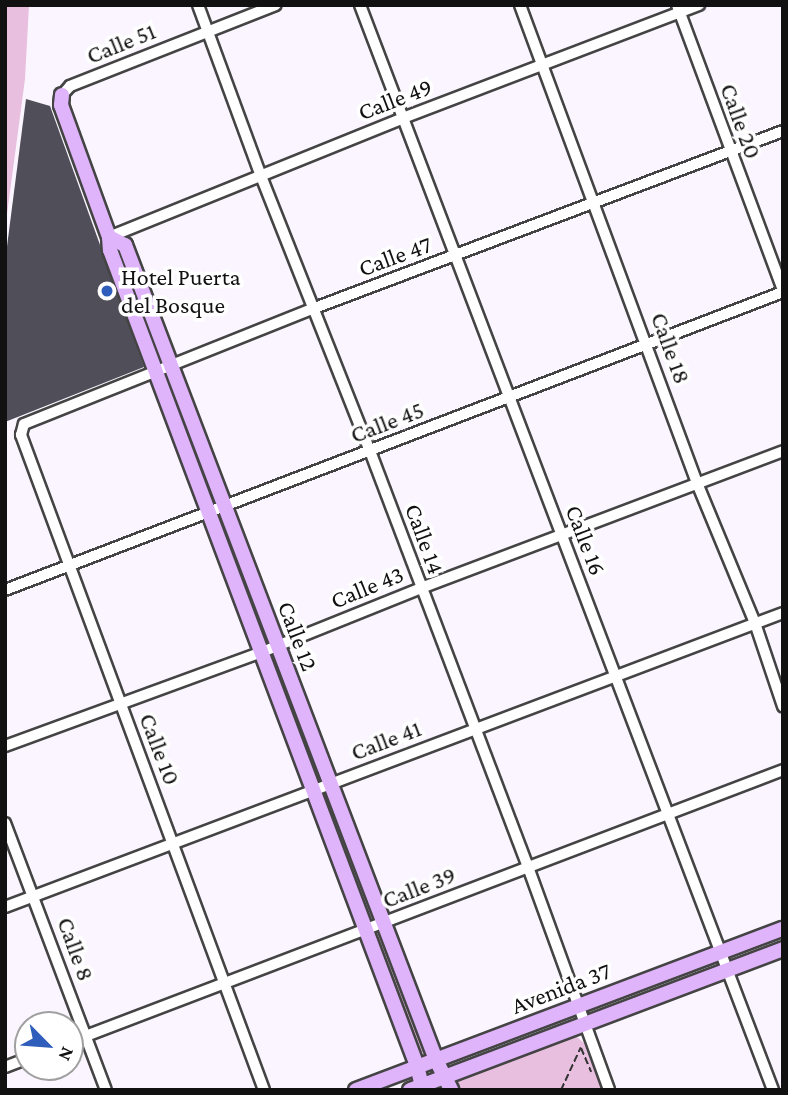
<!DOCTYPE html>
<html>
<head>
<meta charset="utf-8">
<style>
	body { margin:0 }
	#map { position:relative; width:788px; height:1095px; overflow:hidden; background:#faf5fe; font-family:"Crimson Pro",serif }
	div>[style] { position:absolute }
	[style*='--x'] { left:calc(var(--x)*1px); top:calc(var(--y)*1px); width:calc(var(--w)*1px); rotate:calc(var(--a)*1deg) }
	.green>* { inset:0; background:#e9bfe0; transform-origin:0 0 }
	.building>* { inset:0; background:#4f4e59 }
	.path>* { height:2px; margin-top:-1px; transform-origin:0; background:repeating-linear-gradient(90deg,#333 0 7px,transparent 0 10.5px) }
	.roads { filter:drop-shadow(2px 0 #444) drop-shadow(-2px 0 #444) drop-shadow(0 2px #444) drop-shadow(0 -2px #444) }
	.street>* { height:10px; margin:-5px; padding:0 5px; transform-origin:5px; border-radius:5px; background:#fff }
	.secondary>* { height:14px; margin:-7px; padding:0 7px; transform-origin:7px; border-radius:7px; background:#dfb4fb }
	.dots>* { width:19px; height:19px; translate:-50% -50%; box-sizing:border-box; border:4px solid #fff; border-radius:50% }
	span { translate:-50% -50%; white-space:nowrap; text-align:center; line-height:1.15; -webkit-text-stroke:7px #fff; paint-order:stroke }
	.street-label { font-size:24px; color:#111 }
	.poi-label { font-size:24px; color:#111 }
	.left { translate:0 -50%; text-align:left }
	.frame { position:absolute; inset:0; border:7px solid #111; pointer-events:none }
	.north { position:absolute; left:14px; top:1011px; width:70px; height:70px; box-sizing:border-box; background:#fff; border:2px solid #a0a0a0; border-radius:50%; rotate:115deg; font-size:19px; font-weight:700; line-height:28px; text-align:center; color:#111 }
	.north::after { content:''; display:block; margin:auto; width:24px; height:32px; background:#2e5dbc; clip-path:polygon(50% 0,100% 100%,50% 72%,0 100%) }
</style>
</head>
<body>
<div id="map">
	<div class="green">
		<i style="clip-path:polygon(5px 5px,29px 5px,25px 79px,5px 229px)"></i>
		<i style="clip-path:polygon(167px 371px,220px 503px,211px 507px,161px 374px)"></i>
		<i style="left:221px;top:519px;width:133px;height:4px;rotate:68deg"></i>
		<i style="clip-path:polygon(272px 655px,275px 655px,320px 781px,316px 781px,269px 658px)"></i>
		<i style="clip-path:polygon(324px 791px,375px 918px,372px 920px,368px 919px,321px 794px)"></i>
		<i style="clip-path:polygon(379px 928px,426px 1049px,423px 1053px,418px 1052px,373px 931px)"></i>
		<i style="clip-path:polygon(576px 1036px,584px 1043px,602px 1090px,456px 1090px,459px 1080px)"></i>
	</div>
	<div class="building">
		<i style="clip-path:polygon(26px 99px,50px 106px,144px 367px,5px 422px,5px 262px)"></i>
	</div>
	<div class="path">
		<i style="--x:581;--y:1048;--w:26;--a:67"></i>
		<i style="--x:561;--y:1090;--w:47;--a:-65.1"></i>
	</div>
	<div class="roads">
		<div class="street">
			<i style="--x:198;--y:5;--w:182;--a:69.8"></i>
			<i style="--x:261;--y:176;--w:296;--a:68.4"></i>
			<i style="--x:370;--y:451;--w:445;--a:69.2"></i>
			<i style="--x:528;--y:867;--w:237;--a:70"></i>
			<i style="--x:360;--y:5;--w:1161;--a:69.16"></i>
			<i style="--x:520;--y:5;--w:510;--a:69.68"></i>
			<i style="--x:697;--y:483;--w:152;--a:67.5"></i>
			<i style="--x:755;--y:623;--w:88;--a:71.4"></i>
			<i style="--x:677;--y:5;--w:304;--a:69.6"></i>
			<i style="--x:62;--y:95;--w:12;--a:-48"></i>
			<i style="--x:70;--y:86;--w:221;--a:-21.5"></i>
			<i style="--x:109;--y:237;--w:317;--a:-22"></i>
			<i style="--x:403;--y:118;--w:317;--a:-20.9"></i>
			<i style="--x:5;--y:590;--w:833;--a:-20.96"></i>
			<i style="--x:5;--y:746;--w:274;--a:-20.1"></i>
			<i style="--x:262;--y:652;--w:171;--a:-21.9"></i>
			<i style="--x:421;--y:588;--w:387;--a:-20.7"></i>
			<i style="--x:5;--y:823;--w:285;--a:69.3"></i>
			<i style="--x:5;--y:907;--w:832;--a:-20.7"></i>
			<i style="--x:70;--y:1042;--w:763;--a:-20.88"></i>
			<i style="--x:5;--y:1067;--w:25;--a:-21"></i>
			<i style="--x:264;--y:1090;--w:699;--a:-110.35"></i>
			<i style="--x:21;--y:435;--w:11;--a:-75"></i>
			<i style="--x:24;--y:424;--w:310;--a:-21.8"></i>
			<i style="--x:312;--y:309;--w:504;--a:-20.7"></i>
		</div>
		<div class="secondary">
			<i style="--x:62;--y:95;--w:10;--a:96"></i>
			<i style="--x:61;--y:105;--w:140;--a:70"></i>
			<i style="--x:109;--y:237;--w:13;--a:86"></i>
			<i style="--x:110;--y:250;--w:872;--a:69.38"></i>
			<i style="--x:417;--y:1066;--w:25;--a:76"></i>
			<i style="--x:109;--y:237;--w:18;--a:27"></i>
			<i style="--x:125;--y:245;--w:872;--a:69.11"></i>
			<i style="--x:436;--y:1060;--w:34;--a:63"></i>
			<i style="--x:356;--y:1090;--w:456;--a:-20.7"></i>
			<i style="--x:410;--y:1090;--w:399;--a:-20.7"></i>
		</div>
	</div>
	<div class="dots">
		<i style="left:107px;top:291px;background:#2e5dbc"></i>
	</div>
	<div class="street-label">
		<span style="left:121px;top:43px;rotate:-22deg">Calle 51</span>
		<span style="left:395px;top:99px;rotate:-21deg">Calle 49</span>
		<span style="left:741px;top:121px;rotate:70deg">Calle 20</span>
		<span style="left:395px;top:256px;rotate:-20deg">Calle 47</span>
		<span style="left:671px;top:348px;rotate:70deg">Calle 18</span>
		<span style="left:387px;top:422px;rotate:-21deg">Calle 45</span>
		<span style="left:425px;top:539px;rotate:70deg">Calle 14</span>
		<span style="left:586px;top:540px;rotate:69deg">Calle 16</span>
		<span style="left:367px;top:587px;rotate:-22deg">Calle 43</span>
		<span style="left:298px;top:636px;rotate:69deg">Calle 12</span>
		<span style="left:386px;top:740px;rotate:-21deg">Calle 41</span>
		<span style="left:160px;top:749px;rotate:69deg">Calle 10</span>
		<span style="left:419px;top:887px;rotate:-21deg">Calle 39</span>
		<span style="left:76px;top:949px;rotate:70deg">Calle 8</span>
		<span style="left:561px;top:988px;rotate:-21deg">Avenida 37</span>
	</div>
	<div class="poi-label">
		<span class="left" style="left:121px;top:291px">Hotel Puerta<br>del Bosque</span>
	</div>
	<div class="frame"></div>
	<div class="north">N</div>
</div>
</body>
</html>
